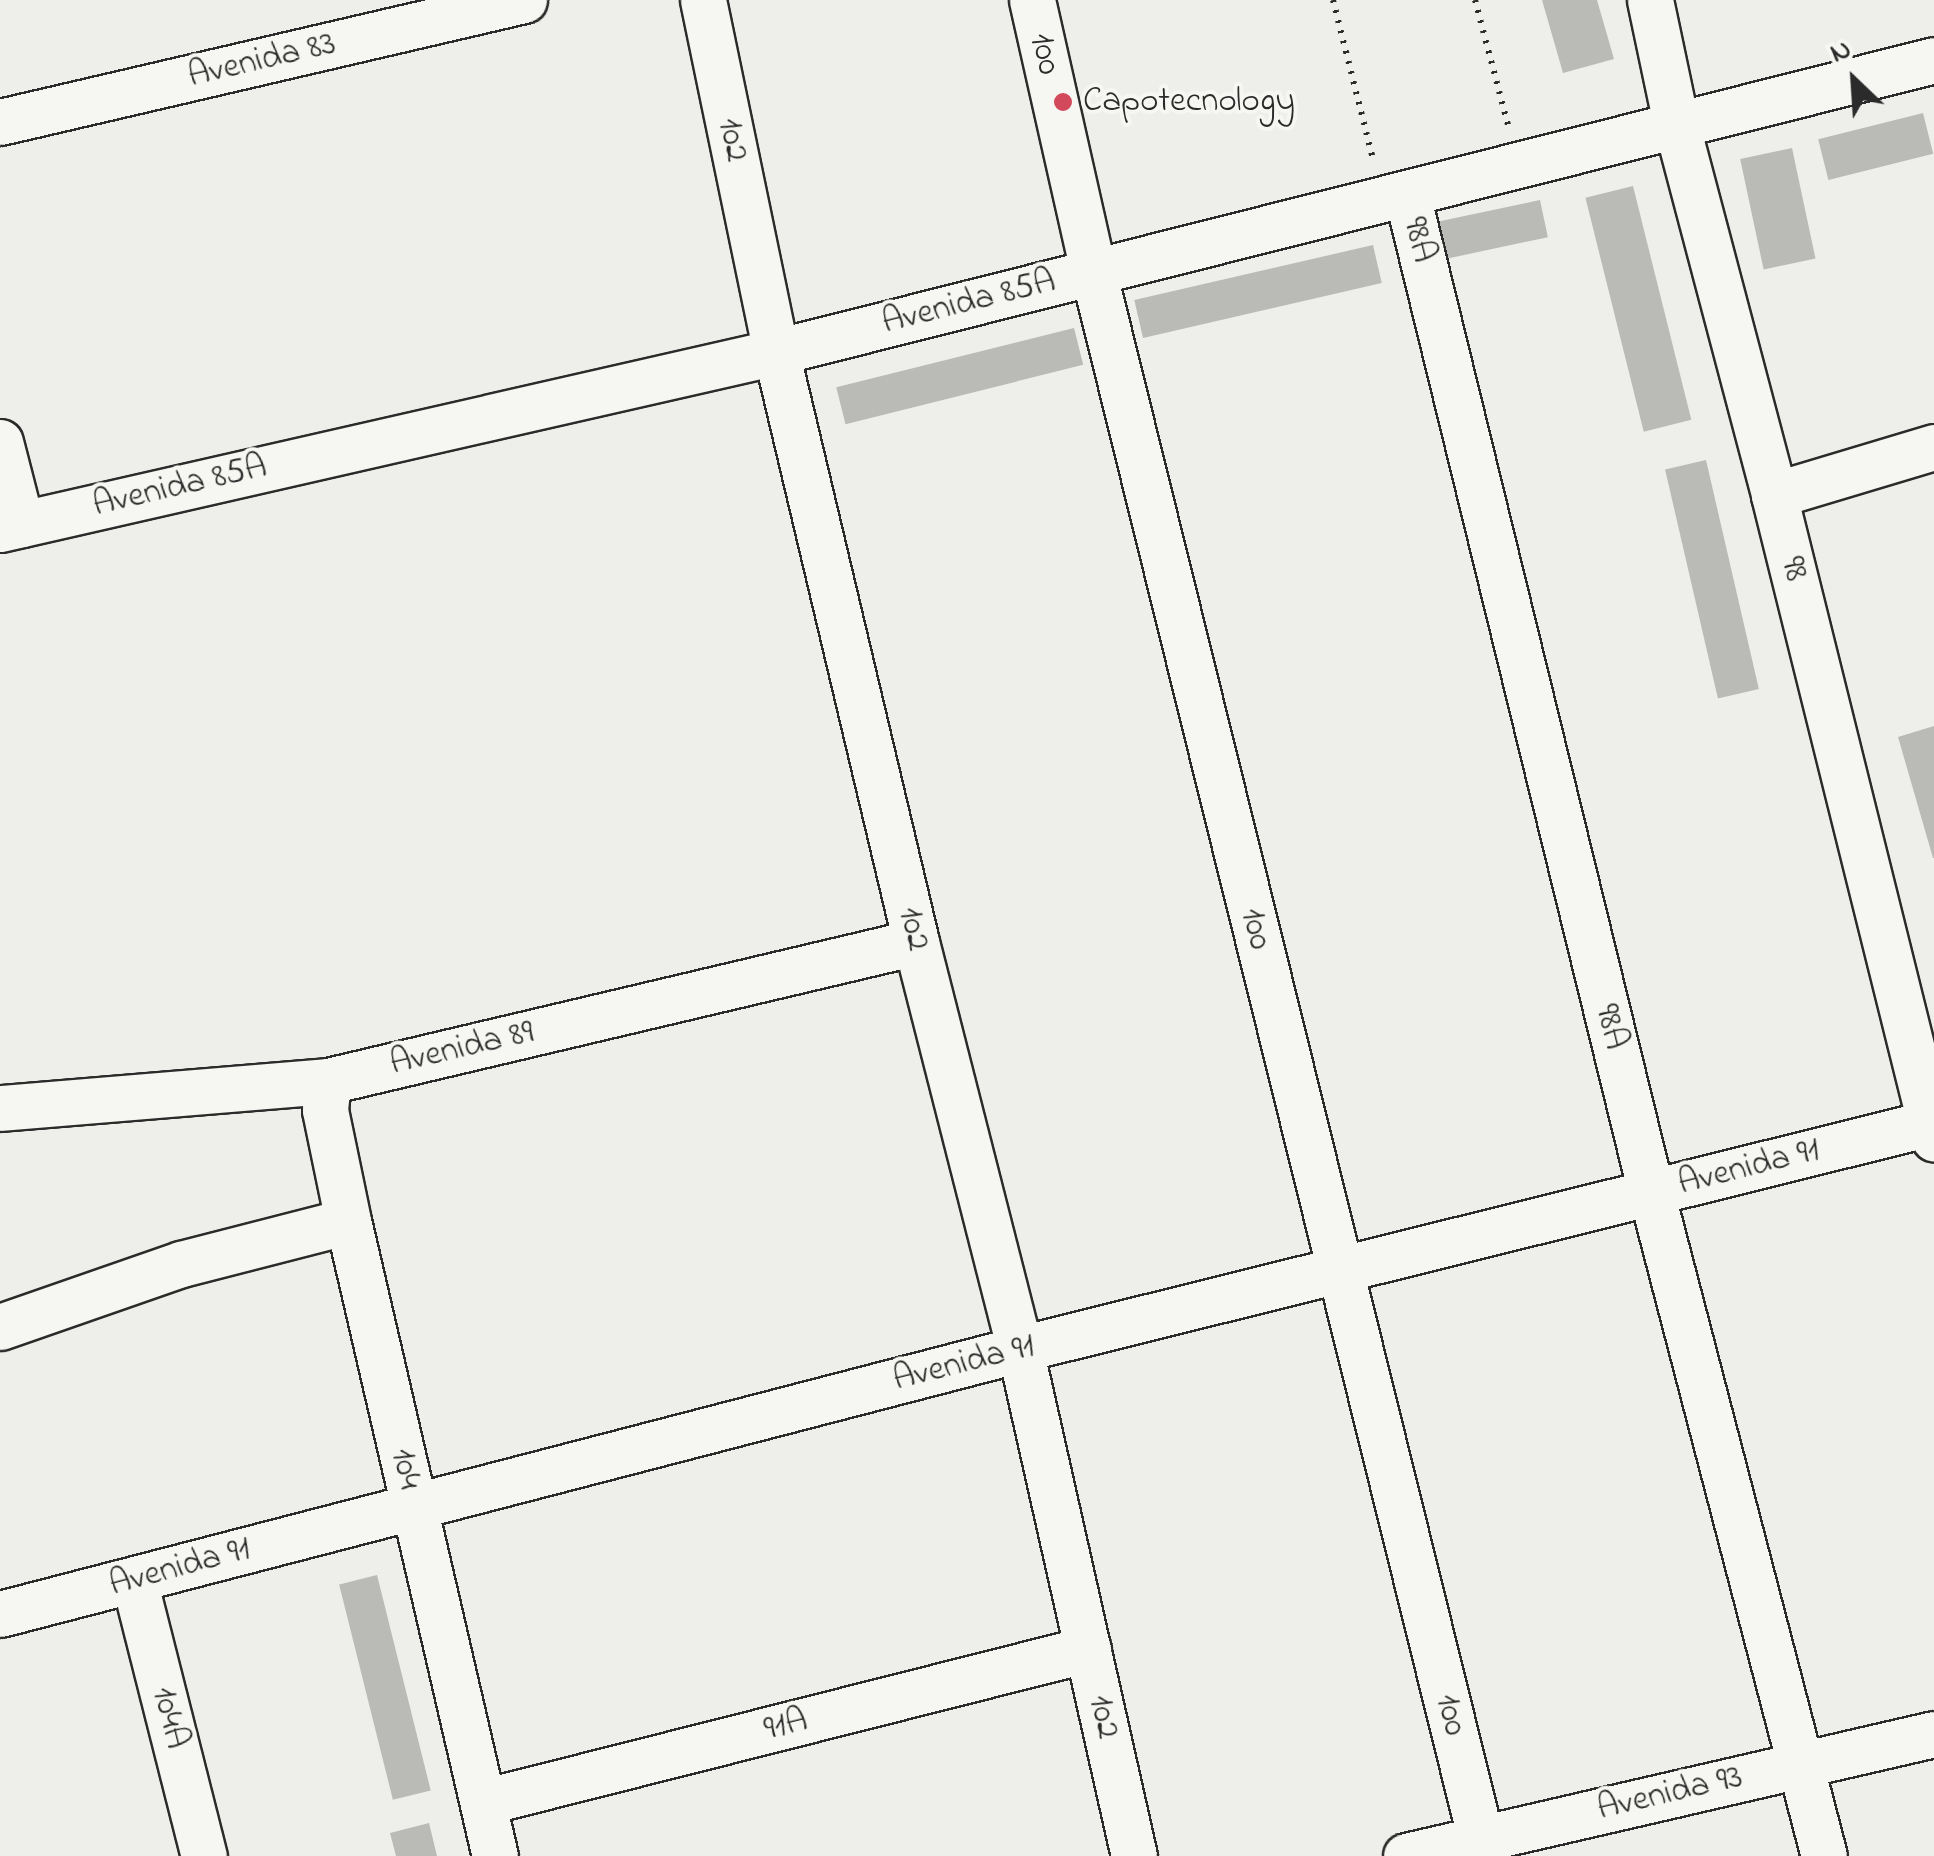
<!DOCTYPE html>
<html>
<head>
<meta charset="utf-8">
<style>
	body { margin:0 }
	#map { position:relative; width:1934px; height:1856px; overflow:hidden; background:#eeeeea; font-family:"Indie Flower",sans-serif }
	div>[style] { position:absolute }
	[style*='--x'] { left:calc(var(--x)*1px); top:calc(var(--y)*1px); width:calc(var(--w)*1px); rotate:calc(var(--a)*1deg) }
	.building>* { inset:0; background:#babab7; transform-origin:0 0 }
	.path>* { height:6px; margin-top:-3px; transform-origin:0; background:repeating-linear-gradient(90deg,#2b2b2b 0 2.5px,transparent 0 10.5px) }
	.roads { filter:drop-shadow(2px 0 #2b2b2b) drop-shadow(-2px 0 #2b2b2b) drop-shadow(0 2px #2b2b2b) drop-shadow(0 -2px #2b2b2b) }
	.minor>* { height:45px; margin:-22.5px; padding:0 22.5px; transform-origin:22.5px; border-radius:22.5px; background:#f6f6f2 }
	.dots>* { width:28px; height:28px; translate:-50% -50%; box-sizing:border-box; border:5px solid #f6f6f2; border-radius:50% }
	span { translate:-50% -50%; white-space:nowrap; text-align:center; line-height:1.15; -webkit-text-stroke:8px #f6f6f2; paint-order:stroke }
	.street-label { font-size:35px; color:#2b2b2b }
	.poi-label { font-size:35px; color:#2b2b2b }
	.left { translate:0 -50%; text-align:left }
	.north { position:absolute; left:1804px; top:30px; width:100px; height:100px; -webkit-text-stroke:8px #f6f6f2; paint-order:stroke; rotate:335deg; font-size:28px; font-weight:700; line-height:40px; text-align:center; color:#2b2b2b }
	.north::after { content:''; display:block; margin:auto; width:35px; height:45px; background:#2b2b2b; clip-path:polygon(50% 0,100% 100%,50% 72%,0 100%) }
</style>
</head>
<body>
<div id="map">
	<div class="building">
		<i style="clip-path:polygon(1542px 0,1597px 0,1614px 59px,1563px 73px)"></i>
		<i style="left:1923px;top:113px;width:42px;height:108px;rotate:76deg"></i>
		<i style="left:1792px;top:148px;width:113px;height:53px;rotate:78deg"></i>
		<i style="left:1633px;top:186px;width:241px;height:49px;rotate:76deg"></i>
		<i style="left:1540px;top:200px;width:38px;height:111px;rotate:78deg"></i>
		<i style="left:1373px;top:245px;width:39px;height:245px;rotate:77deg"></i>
		<i style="left:1074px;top:328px;width:38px;height:245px;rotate:76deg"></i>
		<i style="left:1706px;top:460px;width:235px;height:42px;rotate:77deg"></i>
		<i style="clip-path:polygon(1934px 726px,1934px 858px,1933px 858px,1898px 737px)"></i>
		<i style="left:377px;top:1575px;width:222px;height:39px;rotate:76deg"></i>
		<i style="clip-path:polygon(429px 1823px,437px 1856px,396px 1856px,390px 1833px)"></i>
	</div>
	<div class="path">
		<i style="--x:1333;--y:0;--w:164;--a:75.9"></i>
		<i style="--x:1475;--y:0;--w:129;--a:75.2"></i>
	</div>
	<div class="roads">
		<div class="minor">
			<i style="--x:703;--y:0;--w:359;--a:78.3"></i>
			<i style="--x:776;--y:352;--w:606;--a:76.65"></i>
			<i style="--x:916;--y:942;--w:420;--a:75.7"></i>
			<i style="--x:1020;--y:1349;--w:520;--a:77.33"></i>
			<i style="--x:1032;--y:0;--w:278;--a:77.3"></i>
			<i style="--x:1093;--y:271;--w:1633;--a:76.11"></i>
			<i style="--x:1650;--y:0;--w:126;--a:78.1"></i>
			<i style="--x:1676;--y:123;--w:385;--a:75.2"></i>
			<i style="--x:1774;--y:495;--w:663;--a:76.03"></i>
			<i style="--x:0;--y:122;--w:538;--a:-13.11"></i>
			<i style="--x:1407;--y:195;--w:1026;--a:76.25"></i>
			<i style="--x:1651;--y:1192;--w:686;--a:75.4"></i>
			<i style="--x:0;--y:442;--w:85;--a:75.6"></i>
			<i style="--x:1774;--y:495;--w:167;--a:-16.7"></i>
			<i style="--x:0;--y:529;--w:796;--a:-12.85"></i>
			<i style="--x:776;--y:352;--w:1194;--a:-14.15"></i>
			<i style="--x:328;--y:1081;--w:29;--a:96"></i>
			<i style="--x:325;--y:1110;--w:113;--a:78.3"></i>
			<i style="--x:348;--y:1221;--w:652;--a:76.97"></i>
			<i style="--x:0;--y:1108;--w:329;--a:-4.7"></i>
			<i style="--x:328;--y:1081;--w:604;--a:-13.3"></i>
			<i style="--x:0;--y:1327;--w:192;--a:-19.2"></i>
			<i style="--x:181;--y:1264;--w:172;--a:-14.4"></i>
			<i style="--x:134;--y:1580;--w:285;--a:75.8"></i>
			<i style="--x:0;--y:1614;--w:1054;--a:-14.56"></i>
			<i style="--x:1020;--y:1349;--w:938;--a:-13.95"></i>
			<i style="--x:483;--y:1802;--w:624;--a:-14.19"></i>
			<i style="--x:1406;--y:1856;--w:542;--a:-13.01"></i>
		</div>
	</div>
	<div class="dots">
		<i style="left:1063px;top:102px;background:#d1495b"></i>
	</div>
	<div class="street-label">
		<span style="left:1044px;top:54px;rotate:77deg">100</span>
		<span style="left:262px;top:61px;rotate:-13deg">Avenida 83</span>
		<span style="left:732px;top:140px;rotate:78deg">102</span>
		<span style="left:1418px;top:240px;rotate:76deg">98A</span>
		<span style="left:969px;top:303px;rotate:-14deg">Avenida 85A</span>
		<span style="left:180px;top:487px;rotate:-13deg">Avenida 85A</span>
		<span style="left:1793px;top:569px;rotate:76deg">98</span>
		<span style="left:913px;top:929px;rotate:76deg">102</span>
		<span style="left:1255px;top:929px;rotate:76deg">100</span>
		<span style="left:1610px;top:1027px;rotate:76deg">98A</span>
		<span style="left:462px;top:1049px;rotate:-13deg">Avenida 89</span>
		<span style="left:1749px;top:1168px;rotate:-14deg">Avenida 91</span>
		<span style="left:964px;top:1364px;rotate:-14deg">Avenida 91</span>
		<span style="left:405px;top:1469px;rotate:77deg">104</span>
		<span style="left:180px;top:1568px;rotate:-15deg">Avenida 91</span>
		<span style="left:1450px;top:1715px;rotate:76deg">100</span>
		<span style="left:1103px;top:1717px;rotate:77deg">102</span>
		<span style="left:169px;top:1718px;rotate:76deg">104A</span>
		<span style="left:786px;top:1726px;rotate:-14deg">91A</span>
		<span style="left:1670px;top:1794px;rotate:-13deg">Avenida 93</span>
	</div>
	<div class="poi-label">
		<span class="left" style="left:1083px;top:102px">Capotecnology</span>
	</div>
	<div class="north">N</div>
</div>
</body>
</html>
